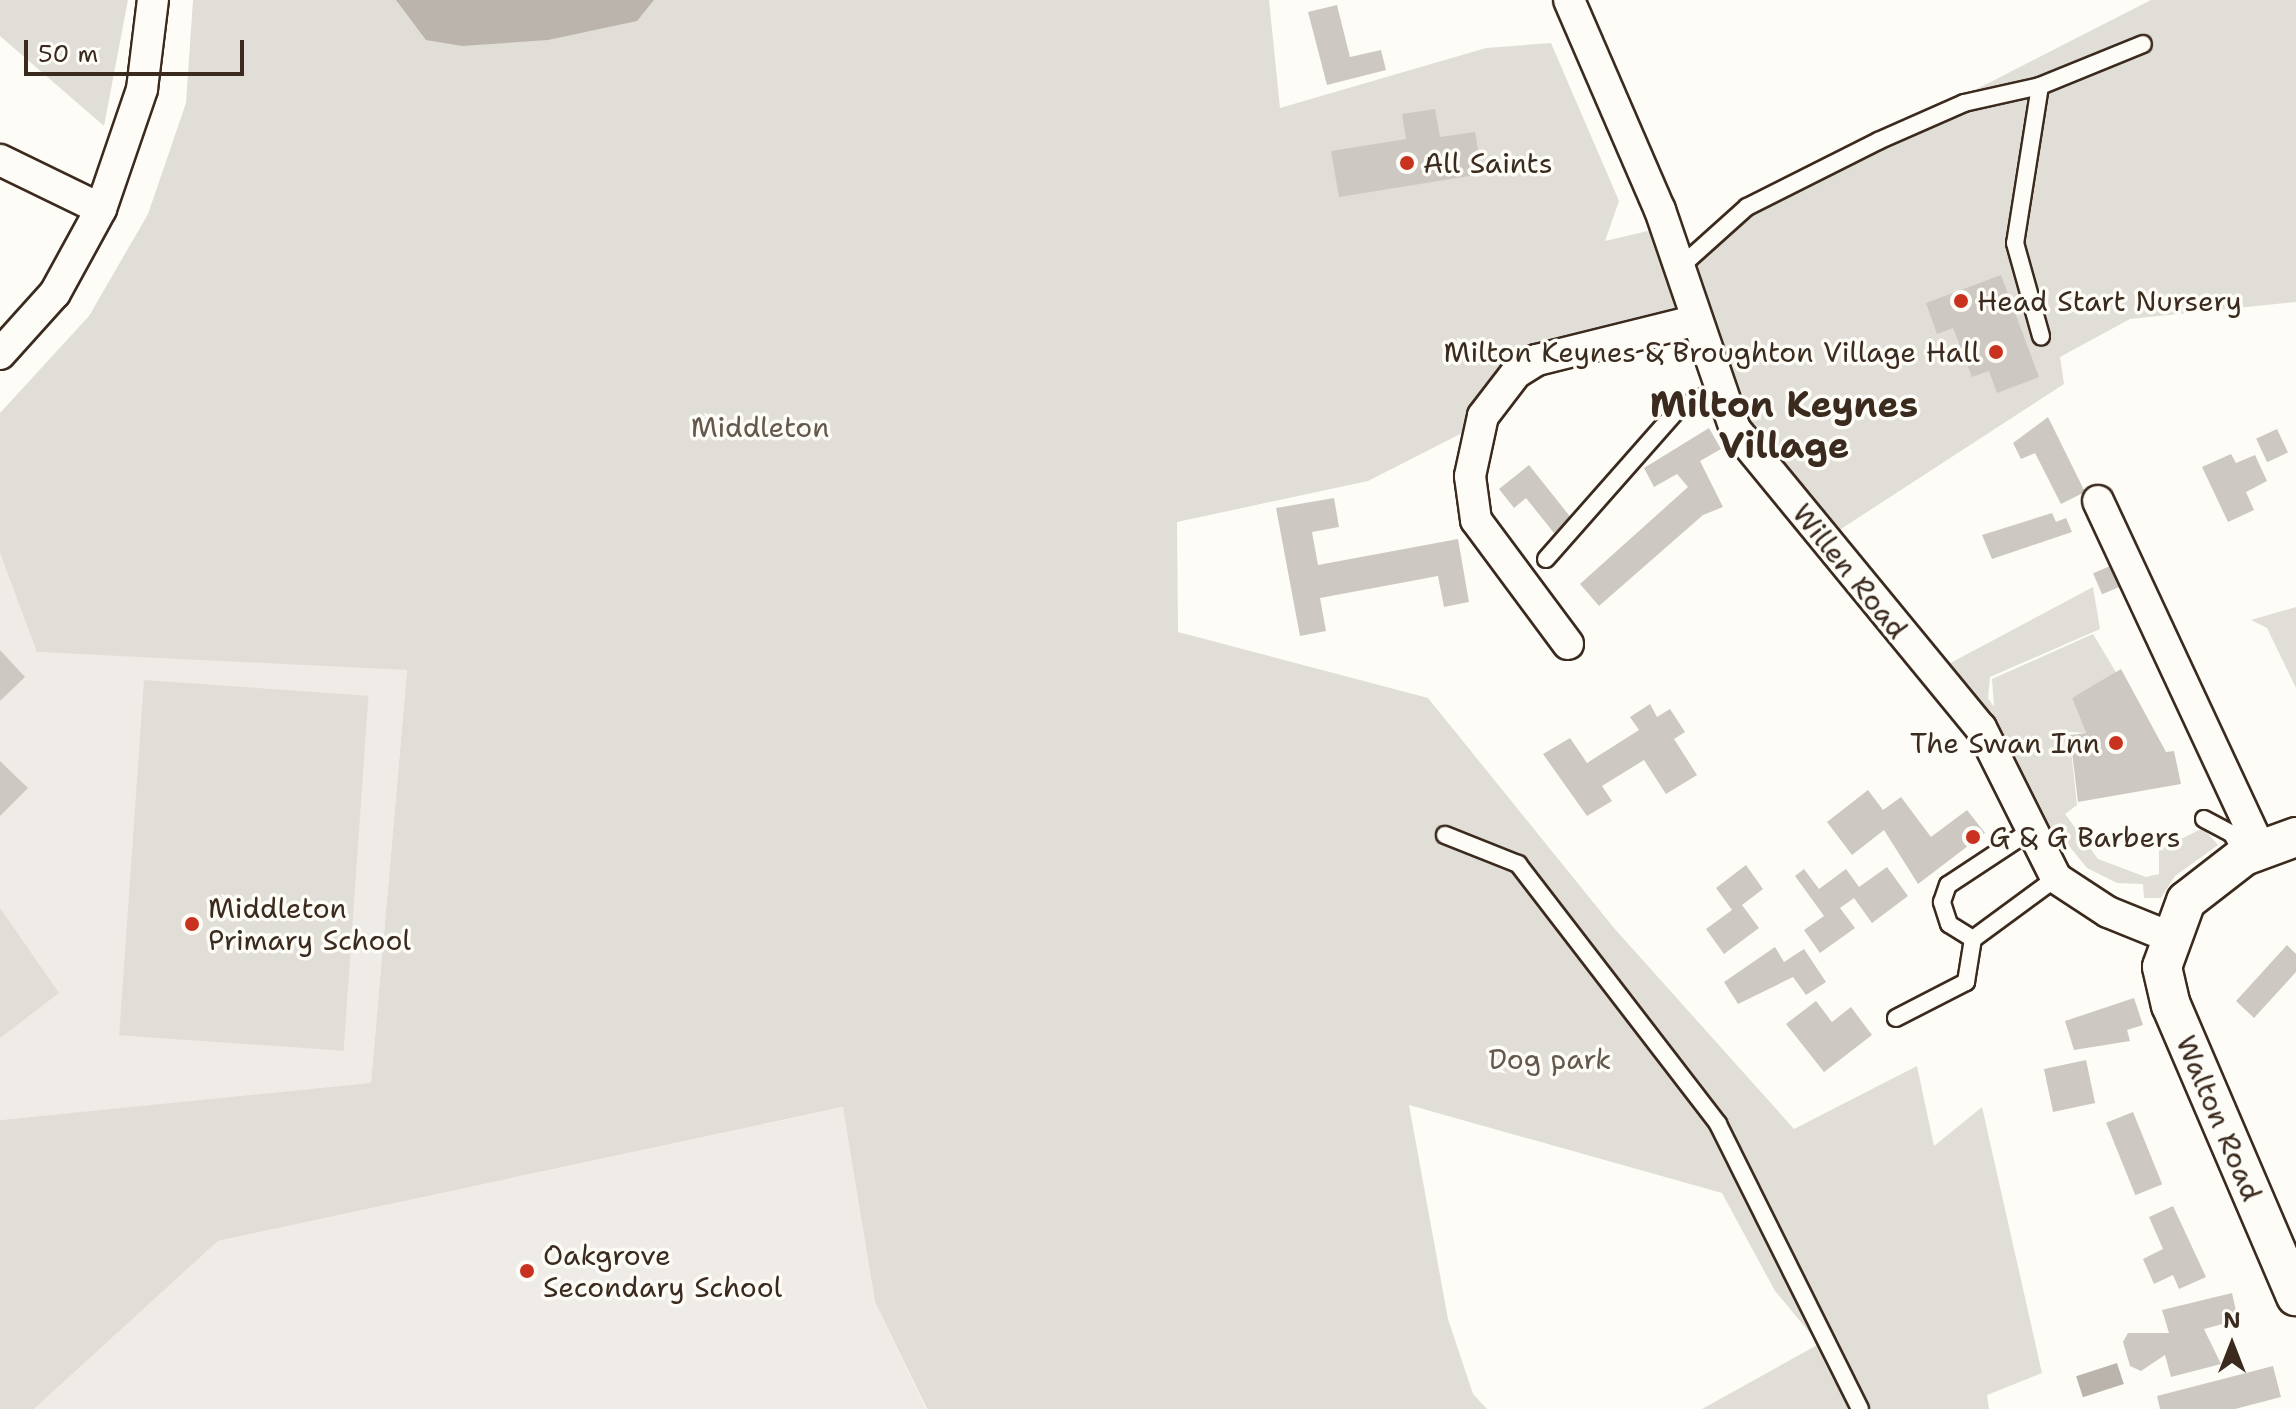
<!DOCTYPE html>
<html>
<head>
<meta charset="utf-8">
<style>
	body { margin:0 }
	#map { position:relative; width:2296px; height:1409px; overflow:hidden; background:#fdfcf7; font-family:"Shantell Sans",sans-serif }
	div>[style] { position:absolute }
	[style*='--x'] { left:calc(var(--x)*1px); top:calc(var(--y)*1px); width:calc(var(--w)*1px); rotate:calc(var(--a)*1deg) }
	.built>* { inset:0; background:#efece7 }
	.green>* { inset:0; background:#e1ded7; transform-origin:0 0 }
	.water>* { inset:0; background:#bbb4ad; transform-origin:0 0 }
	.building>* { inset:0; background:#cdc8c2; transform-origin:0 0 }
	.roads { filter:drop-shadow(2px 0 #3b2a1e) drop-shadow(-2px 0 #3b2a1e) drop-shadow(0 2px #3b2a1e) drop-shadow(0 -2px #3b2a1e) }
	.service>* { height:16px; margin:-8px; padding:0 8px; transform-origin:8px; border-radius:8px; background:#fdfcf7 }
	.minor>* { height:30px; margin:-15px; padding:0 15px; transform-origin:15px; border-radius:15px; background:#fdfcf7 }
	.tertiary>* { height:38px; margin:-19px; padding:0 19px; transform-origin:19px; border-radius:19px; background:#fdfcf7 }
	.dots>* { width:22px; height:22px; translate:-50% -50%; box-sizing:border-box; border:4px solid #fdfcf7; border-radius:50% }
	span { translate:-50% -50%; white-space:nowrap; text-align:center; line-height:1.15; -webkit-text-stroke:7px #fdfcf7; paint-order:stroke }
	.poi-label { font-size:28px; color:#3b2a1e }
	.left { translate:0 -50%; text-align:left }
	.right { translate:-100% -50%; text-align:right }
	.park-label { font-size:28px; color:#64574c }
	.street-label { font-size:28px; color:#3b2a1e }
	.district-label { font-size:36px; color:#3b2a1e; font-weight:700 }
	.north { position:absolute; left:2192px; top:1305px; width:80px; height:80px; -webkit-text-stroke:6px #fdfcf7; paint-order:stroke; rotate:0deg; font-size:22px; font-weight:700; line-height:32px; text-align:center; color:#3b2a1e }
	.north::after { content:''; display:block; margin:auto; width:28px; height:36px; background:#3b2a1e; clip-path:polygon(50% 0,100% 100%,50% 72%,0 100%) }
	.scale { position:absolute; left:24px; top:40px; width:220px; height:36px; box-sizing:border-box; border:4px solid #3b2a1e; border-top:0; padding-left:10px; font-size:24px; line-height:28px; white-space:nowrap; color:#3b2a1e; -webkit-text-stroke:6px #fdfcf7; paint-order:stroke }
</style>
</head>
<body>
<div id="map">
	<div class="built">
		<i style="clip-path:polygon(0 553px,38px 652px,407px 669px,371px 1084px,0 1120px)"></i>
		<i style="clip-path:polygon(844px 1107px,875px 1302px,926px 1409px,34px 1409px,218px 1241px)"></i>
	</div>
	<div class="green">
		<i style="clip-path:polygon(0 0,128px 0,104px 126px,0 36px)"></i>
		<i style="clip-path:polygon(193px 0,1269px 0,1280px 108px,1486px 48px,1551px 43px,1619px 201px,1605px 241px,1652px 230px,1680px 315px,1559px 343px,1472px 428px,1368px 481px,1177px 522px,1178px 632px,1428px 698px,1614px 928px,1794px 1129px,1917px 1066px,1934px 1146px,1982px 1107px,2042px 1373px,1987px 1395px,1989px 1409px,1702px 1409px,1819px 1344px,1775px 1291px,1722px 1193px,1409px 1105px,1448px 1319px,1473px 1394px,1487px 1409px,927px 1409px,875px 1302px,843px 1107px,218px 1241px,34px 1409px,0 1409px,0 1120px,371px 1083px,407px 670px,37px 652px,0 553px,0 413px,89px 316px,148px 214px,186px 103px)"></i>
		<i style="clip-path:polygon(2151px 0,2296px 0,2296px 302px,2130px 319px,2060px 357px,2064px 384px,1824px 540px,1726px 413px,1679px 268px,1754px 203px)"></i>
		<i style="clip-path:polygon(2093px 587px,2100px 629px,1990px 677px,1988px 698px,1994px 707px,1992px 679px,2093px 634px,2117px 674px,2072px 698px,2086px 733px,2069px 732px,2077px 805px,2065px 814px,2098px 859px,2146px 877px,2159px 874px,2159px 850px,2203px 828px,2218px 845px,2175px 876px,2161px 898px,2144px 898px,2143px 884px,2117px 883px,2087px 868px,2065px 841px,2034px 822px,1941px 668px)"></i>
		<i style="clip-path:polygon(2296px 607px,2296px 688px,2267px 628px,2251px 620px)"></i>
		<i style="left:144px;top:680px;width:225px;height:356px;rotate:4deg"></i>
		<i style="clip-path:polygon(0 908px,59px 993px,0 1038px)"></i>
	</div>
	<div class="water">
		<i style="clip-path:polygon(396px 0,654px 0,637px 21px,548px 40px,462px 46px,426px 40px)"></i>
		<i style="left:2117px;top:1363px;width:22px;height:43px;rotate:72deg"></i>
	</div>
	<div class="building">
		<i style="clip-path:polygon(1337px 5px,1350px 57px,1381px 50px,1386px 70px,1327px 85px,1308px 12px)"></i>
		<i style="clip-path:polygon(1435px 109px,1440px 137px,1475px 132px,1482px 174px,1339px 197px,1331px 151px,1406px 139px,1402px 114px)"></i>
		<i style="clip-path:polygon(2001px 275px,2039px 377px,1997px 393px,1989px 371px,1972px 377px,1953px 328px,1937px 334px,1926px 303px)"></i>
		<i style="clip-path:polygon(2048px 417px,2085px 492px,2061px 504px,2035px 453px,2021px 459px,2013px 443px)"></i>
		<i style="clip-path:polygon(1709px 428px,1721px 449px,1700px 461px,1723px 507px,1703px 515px,1599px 606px,1580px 584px,1688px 487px,1677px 474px,1654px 487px,1644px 468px)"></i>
		<i style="left:2277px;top:429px;width:26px;height:23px;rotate:65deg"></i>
		<i style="clip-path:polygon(2231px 454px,2236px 463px,2255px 455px,2267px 481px,2246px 492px,2254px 510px,2228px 522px,2202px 467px)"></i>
		<i style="clip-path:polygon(1529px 465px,1572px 519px,1554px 533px,1526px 498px,1514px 508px,1499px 489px)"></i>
		<i style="clip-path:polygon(1334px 498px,1339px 527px,1312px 532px,1318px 565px,1458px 539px,1469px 602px,1444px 607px,1438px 576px,1320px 598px,1326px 631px,1300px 636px,1276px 508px)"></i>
		<i style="clip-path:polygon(2052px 513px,2056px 522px,2066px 518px,2072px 532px,1992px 559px,1982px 535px)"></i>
		<i style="left:2117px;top:563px;width:23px;height:26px;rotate:67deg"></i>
		<i style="clip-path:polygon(0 650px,25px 677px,0 701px)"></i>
		<i style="clip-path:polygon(2121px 669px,2166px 752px,2174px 751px,2181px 784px,2078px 802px,2070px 735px,2086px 733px,2072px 698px)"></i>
		<i style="clip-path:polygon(1650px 704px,1657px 717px,1670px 709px,1685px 732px,1674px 739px,1697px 775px,1666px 794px,1644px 760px,1602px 786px,1612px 801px,1587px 816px,1543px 754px,1570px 738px,1587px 763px,1639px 730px,1630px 717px)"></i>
		<i style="clip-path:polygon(0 761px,28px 788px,0 816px)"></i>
		<i style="clip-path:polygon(1868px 790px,1883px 810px,1901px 797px,1931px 837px,1967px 810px,1985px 833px,1918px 884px,1884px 830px,1852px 855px,1827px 822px)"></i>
		<i style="clip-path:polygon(1746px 865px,1763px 889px,1742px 905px,1759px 928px,1724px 954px,1706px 929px,1732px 910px,1716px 888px)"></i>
		<i style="clip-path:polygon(1887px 867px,1908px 896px,1872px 923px,1854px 898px,1840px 908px,1855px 928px,1820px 953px,1804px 930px,1824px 916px,1795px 876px,1804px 869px,1819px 889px,1846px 869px,1859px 887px)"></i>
		<i style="clip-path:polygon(2287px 945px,2296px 954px,2296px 972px,2254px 1018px,2236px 1001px)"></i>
		<i style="clip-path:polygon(1775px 947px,1784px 962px,1804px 949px,1826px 982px,1806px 995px,1793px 977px,1738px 1004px,1724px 982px)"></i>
		<i style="clip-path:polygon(2134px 998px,2143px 1025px,2127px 1030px,2130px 1041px,2074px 1050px,2065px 1021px)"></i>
		<i style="clip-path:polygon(1816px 1001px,1832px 1022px,1851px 1007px,1872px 1035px,1824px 1072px,1786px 1024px)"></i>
		<i style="left:2086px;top:1060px;width:44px;height:43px;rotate:78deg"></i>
		<i style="left:2133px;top:1112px;width:78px;height:29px;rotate:68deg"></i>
		<i style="clip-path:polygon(2173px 1206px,2206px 1277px,2179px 1289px,2173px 1275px,2154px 1284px,2143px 1259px,2163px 1249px,2149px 1217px)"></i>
		<i style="clip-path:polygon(2232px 1293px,2238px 1320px,2204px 1329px,2221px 1364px,2171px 1377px,2165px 1355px,2141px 1371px,2130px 1366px,2123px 1342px,2128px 1333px,2169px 1333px,2162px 1310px)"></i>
		<i style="clip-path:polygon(2273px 1366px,2281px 1397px,2235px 1409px,2160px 1409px,2157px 1396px)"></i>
	</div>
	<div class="roads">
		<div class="service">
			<i style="--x:2040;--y:86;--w:159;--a:99"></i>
			<i style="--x:2015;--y:243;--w:97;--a:74.4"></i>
			<i style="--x:1679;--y:268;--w:91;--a:-41.9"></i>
			<i style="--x:1747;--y:207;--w:147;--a:-26.7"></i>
			<i style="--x:1878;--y:141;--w:94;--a:-23.8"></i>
			<i style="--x:1964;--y:103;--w:78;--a:-12.6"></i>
			<i style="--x:2040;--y:86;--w:111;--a:-22.2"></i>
			<i style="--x:1546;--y:559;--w:203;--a:-48.6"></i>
			<i style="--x:1680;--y:407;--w:40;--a:-23.4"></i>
			<i style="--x:2204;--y:819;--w:32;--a:28"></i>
			<i style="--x:2232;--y:834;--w:25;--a:61"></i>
			<i style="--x:1445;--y:835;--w:79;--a:21.7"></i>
			<i style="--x:1518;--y:864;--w:328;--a:52.4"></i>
			<i style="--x:1718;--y:1124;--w:318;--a:63.5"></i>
			<i style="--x:1973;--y:939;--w:28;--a:-148"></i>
			<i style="--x:1949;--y:924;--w:23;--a:-108"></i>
			<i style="--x:1942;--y:902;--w:18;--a:-71"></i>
			<i style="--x:1948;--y:885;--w:95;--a:-33.4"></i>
			<i style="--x:1896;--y:1018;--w:79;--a:-27.2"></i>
			<i style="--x:1966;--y:982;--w:44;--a:-80.8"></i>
			<i style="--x:1973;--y:939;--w:103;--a:-36.3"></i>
		</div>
		<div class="minor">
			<i style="--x:1569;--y:0;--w:229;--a:66.6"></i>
			<i style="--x:1660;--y:210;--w:231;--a:71.1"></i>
			<i style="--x:1735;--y:429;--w:387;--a:50.6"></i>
			<i style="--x:1981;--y:728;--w:168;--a:63.4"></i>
			<i style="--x:2056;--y:878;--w:62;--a:33.2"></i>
			<i style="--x:2108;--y:912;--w:64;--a:22.1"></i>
			<i style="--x:0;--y:160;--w:112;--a:25.9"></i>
			<i style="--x:0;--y:354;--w:82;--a:-48"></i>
			<i style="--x:55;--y:293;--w:96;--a:-61.3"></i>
			<i style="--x:101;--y:209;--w:127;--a:-71.1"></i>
			<i style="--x:142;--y:89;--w:90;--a:-83"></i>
			<i style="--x:2098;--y:501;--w:383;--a:65"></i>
			<i style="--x:1568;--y:644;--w:154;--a:-126.6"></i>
			<i style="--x:1476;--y:520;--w:44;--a:-97.8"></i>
			<i style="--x:1470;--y:476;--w:61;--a:-77.8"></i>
			<i style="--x:1483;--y:416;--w:54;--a:-52.5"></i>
			<i style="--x:1516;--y:373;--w:25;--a:-32"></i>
			<i style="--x:1537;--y:360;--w:162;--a:-14"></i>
		</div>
		<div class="tertiary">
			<i style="--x:2296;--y:837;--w:55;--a:159.9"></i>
			<i style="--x:2244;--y:856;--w:73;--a:142.2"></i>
			<i style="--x:2186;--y:901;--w:70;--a:110"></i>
			<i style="--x:2162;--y:967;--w:39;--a:77"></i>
			<i style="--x:2171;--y:1005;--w:317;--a:66.8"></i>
		</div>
	</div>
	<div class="dots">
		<i style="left:1407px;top:163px;background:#c8321e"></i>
		<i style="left:1961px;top:301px;background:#c8321e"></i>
		<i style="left:1996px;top:352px;background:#c8321e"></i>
		<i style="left:2116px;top:743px;background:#c8321e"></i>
		<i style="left:1973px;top:837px;background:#c8321e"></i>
		<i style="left:192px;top:924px;background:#c8321e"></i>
		<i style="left:527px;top:1271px;background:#c8321e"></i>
	</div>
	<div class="poi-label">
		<span class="left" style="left:1423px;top:163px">All Saints</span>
		<span class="left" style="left:1977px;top:301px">Head Start Nursery</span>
		<span class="right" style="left:1980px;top:352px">Milton Keynes &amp; Broughton Village Hall</span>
		<span class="right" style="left:2100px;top:743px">The Swan Inn</span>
		<span class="left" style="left:1989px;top:837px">G &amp; G Barbers</span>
		<span class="left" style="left:208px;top:924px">Middleton<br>Primary School</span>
		<span class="left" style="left:543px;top:1271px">Oakgrove<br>Secondary School</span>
	</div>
	<div class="park-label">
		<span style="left:760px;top:427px">Middleton</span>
		<span style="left:1550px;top:1059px">Dog park</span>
	</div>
	<div class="street-label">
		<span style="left:1850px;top:571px;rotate:51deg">Willen Road</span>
		<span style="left:2219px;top:1118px;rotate:67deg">Walton Road</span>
	</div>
	<div class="district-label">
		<span style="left:1784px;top:425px">Milton Keynes<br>Village</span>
	</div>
	<div class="north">N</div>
	<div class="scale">50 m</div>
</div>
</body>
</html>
